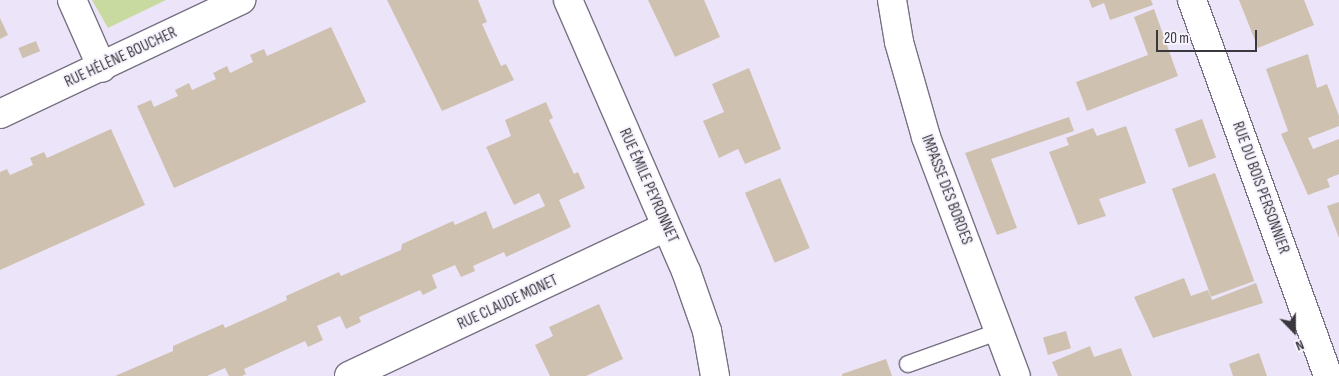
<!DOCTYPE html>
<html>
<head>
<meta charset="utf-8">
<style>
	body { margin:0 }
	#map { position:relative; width:1339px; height:376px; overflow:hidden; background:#ece5f9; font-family:"Sofia Sans Condensed",sans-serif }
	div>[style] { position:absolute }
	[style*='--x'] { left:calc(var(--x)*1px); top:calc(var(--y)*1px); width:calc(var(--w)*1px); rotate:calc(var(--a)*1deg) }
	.green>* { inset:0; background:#c9daa1 }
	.building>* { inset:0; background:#cfc1b0; transform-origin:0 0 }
	.roads { filter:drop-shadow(1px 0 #777183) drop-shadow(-1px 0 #777183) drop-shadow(0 1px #777183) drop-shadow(0 -1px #777183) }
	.service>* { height:16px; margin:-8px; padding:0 8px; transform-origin:8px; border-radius:8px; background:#fff }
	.minor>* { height:28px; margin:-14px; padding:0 14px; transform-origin:14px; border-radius:14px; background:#fff }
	span { translate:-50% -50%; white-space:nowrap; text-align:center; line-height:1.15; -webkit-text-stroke:4px #f7f4fd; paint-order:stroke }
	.street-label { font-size:16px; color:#3a373f }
	.north { position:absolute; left:1269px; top:306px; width:50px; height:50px; -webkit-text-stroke:4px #f7f4fd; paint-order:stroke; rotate:158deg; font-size:14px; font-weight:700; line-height:20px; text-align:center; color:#3a373f }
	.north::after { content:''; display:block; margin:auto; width:18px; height:22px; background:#3a373f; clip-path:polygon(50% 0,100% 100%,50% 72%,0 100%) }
	.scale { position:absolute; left:1156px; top:30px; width:101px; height:22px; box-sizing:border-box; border:2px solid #3a373f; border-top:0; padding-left:6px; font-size:15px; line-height:18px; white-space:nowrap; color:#3a373f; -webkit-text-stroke:4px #f7f4fd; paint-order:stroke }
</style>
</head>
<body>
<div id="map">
	<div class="green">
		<i style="clip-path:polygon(92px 0,166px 0,108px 28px)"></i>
	</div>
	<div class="building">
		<i style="clip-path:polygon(387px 0,478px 0,487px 22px,482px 24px,501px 66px,506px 64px,514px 80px,442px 111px)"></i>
		<i style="clip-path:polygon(648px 0,704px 0,720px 37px,675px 57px)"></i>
		<i style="clip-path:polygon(1089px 0,1151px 0,1153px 5px,1110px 20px,1104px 3px,1092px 8px)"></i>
		<i style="clip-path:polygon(1239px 0,1304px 0,1314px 25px,1258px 48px)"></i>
		<i style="clip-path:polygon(1154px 9px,1178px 76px,1087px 111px,1076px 82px,1148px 55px,1134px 17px)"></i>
		<i style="clip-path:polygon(0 18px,8px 35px,0 39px)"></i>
		<i style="clip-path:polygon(331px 27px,366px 102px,174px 188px,137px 106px,151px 100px,154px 107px,178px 96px,175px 90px,189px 83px,192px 90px,216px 79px,213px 73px,227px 66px,230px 73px,253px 62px,250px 55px,264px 49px,267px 56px)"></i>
		<i style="left:36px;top:41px;width:11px;height:19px;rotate:68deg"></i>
		<i style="clip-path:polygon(1308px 54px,1317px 88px,1327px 84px,1339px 116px,1339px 126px,1308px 138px,1313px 149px,1339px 139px,1339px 174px,1327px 179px,1330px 187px,1308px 195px,1281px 134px,1288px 131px,1266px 69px)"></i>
		<i style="clip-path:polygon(749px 68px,781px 149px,745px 164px,738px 149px,719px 158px,703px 121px,724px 112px,712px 84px)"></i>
		<i style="clip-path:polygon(546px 102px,553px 118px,549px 120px,574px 174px,578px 172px,585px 188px,559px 200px,571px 227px,506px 257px,504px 252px,473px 266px,475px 271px,461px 277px,455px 265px,432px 275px,437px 288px,423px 295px,420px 290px,359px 317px,361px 322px,346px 329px,340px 316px,317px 326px,323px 340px,308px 347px,305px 341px,244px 369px,246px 374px,242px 376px,229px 376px,225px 368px,207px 376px,115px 376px,173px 351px,173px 346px,223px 324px,225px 328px,287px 300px,286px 296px,339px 272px,341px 276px,401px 250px,402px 244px,453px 221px,455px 225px,486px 211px,493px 229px,545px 206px,539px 193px,514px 205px,486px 147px,511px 136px,505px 120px)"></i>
		<i style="clip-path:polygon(1069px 117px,1074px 131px,991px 159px,1017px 228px,997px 235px,965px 153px)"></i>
		<i style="left:1202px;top:119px;width:41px;height:29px;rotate:70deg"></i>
		<i style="clip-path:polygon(1126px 126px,1146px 183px,1099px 199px,1106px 216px,1078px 225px,1049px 152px,1069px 145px,1066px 138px,1093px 128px,1097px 136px)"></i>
		<i style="clip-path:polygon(111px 129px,145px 205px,0 270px,0 172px,7px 169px,10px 175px,33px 165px,30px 158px,44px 152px,47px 158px)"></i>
		<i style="left:1215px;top:173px;width:115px;height:46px;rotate:70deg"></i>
		<i style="left:780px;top:178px;width:76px;height:38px;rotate:67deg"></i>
		<i style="clip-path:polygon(1339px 202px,1339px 238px,1327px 206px)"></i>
		<i style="clip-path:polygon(1184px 278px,1191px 296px,1208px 290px,1212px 300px,1256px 283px,1263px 303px,1153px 338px,1134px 297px)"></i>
		<i style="clip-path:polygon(599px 304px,623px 359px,586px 376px,550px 376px,535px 345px,553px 336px,549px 327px)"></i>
		<i style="left:1066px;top:331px;width:18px;height:24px;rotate:74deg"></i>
		<i style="clip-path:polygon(1090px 346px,1094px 357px,1121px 348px,1132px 376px,1058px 376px,1052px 362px)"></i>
		<i style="clip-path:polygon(1259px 353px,1267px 376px,1233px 376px,1229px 364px)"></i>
		<i style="clip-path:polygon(886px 359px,892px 376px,842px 376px,842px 374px)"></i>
	</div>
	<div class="roads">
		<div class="service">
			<i style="--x:908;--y:364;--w:98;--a:-19.7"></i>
		</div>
		<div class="minor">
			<i style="--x:72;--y:0;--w:74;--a:66.2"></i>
			<i style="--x:568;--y:0;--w:296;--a:66.5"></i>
			<i style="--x:686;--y:271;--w:64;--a:70.7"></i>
			<i style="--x:707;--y:331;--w:46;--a:79.9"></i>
			<i style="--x:892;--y:0;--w:43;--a:80.5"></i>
			<i style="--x:899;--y:42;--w:99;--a:74.1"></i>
			<i style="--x:926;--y:137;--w:255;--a:69.4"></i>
			<i style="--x:1192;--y:0;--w:400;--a:70.1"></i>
			<i style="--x:0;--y:114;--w:267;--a:-25.3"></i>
			<i style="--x:349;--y:376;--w:350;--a:-25.2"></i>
		</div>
	</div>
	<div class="street-label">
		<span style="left:121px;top:58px;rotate:-25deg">RUE HÉLÈNE BOUCHER</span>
		<span style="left:648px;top:186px;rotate:66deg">RUE ÉMILE PEYRONNET</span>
		<span style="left:1260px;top:188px;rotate:70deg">RUE DU BOIS PERSONNIER</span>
		<span style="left:946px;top:190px;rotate:69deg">IMPASSE DES BORDES</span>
		<span style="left:508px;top:303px;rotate:-25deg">RUE CLAUDE MONET</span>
	</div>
	<div class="north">N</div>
	<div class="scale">20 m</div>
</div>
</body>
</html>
